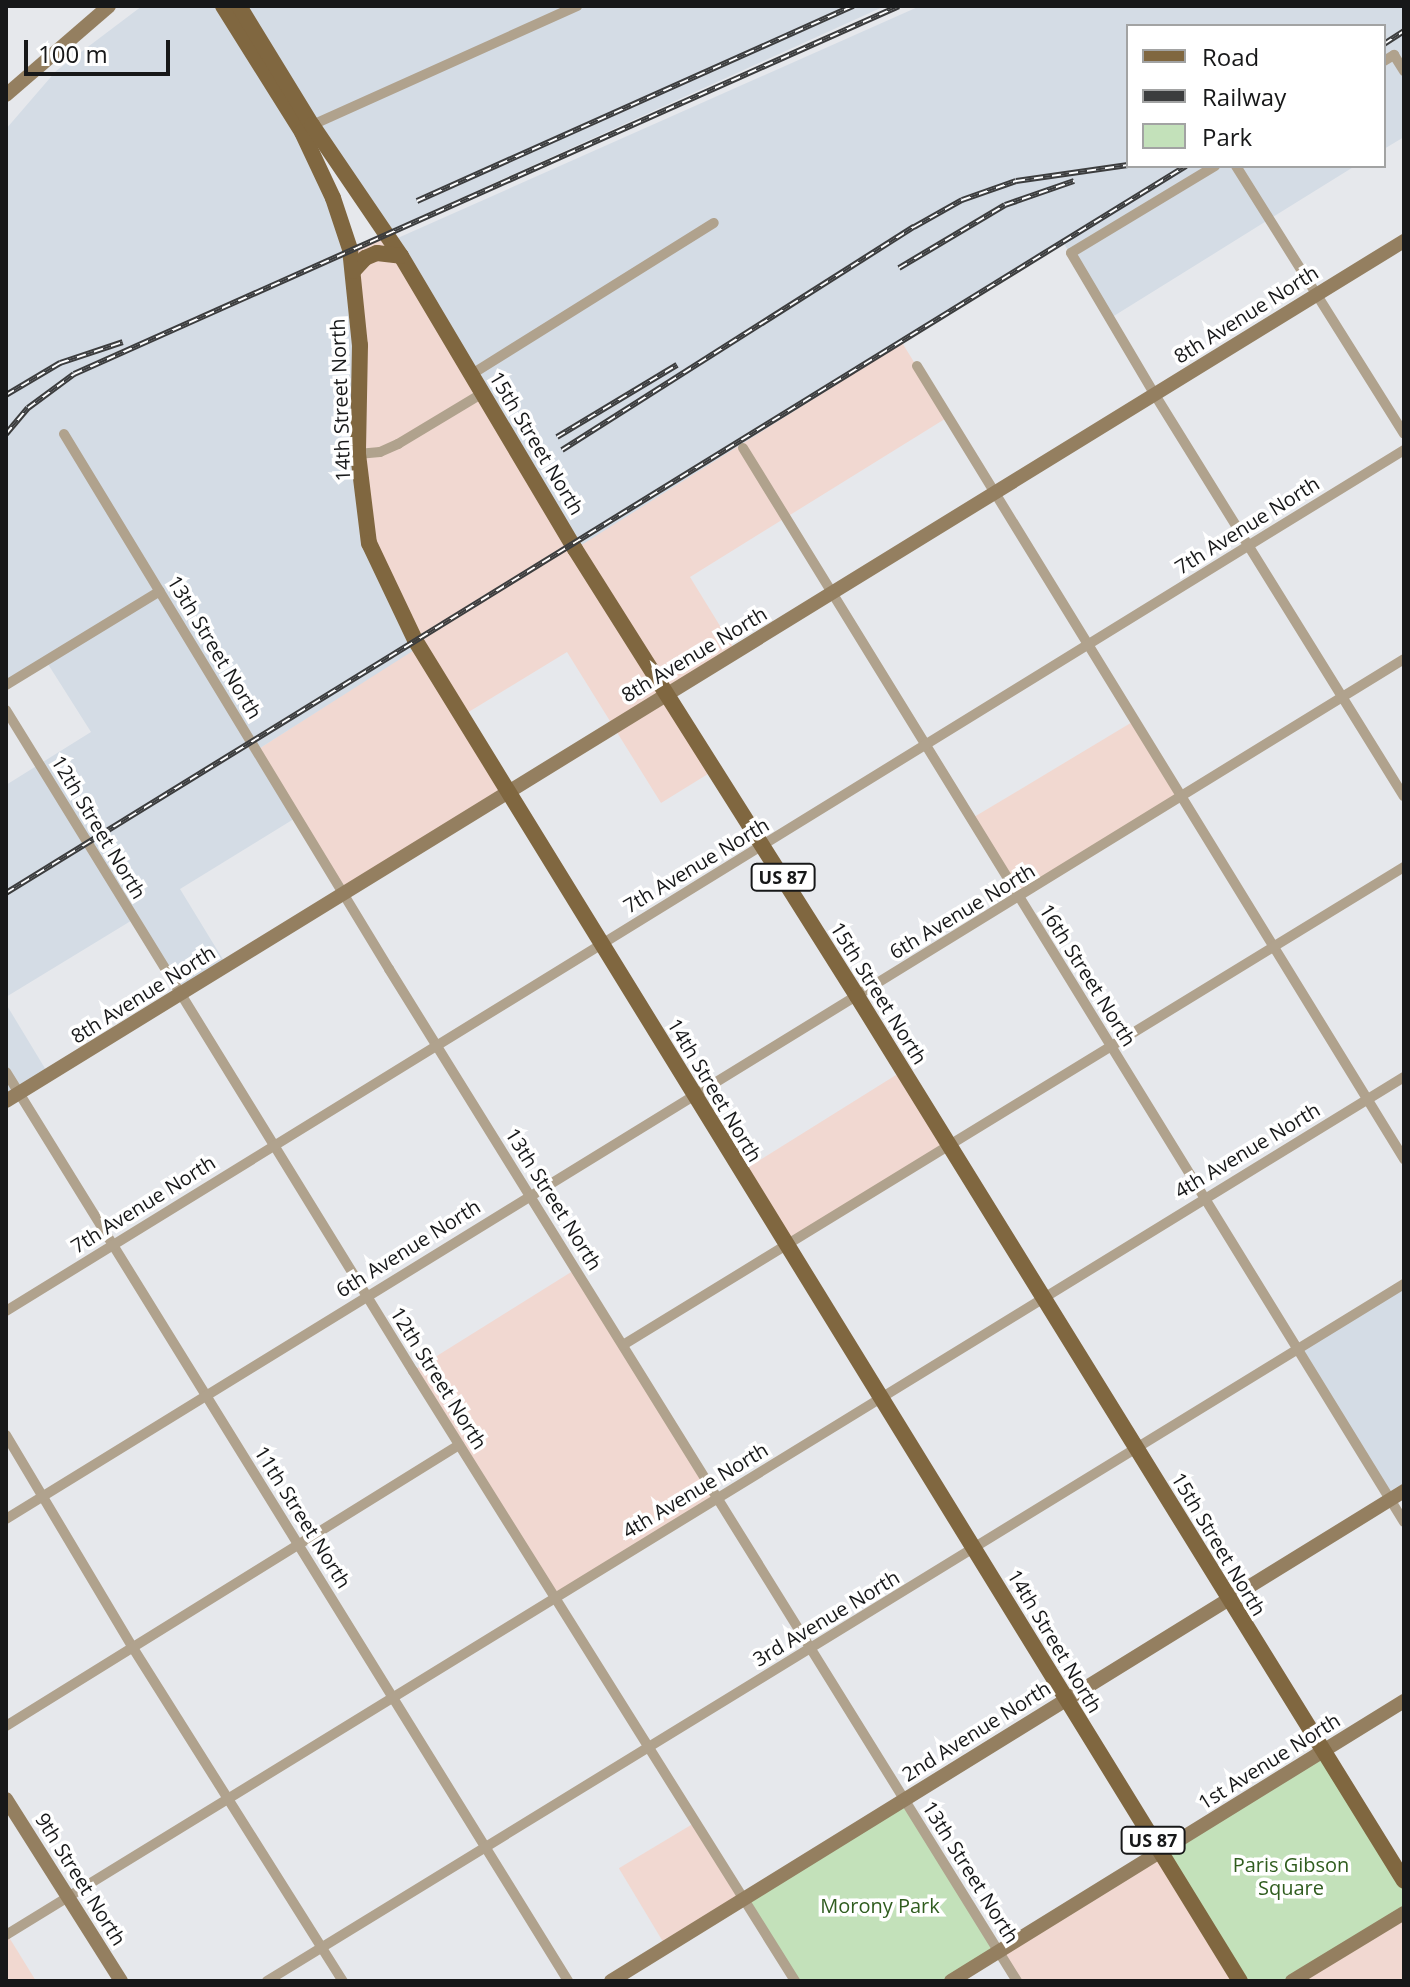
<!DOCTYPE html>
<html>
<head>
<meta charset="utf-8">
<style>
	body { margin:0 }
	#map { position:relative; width:1410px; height:1987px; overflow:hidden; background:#e6e8ec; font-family:"Open Sans",sans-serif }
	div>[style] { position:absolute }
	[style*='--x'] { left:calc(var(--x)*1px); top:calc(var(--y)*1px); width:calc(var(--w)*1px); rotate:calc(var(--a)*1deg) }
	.commercial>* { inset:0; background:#f1d8d1; transform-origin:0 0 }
	.built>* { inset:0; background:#d4dce5 }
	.education>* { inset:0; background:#f1d8d0; transform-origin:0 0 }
	.green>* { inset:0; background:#c3e1ba }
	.street>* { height:10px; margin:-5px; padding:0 5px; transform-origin:5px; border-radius:5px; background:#b0a28d }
	.secondary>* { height:14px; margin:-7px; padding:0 7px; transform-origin:7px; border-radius:7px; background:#947f60 }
	.primary>* { height:16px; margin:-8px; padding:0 8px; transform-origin:8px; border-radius:8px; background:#806740 }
	.rail>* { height:6px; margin-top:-3px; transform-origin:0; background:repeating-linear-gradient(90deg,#fff 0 9px,#3c3d3e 0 18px); box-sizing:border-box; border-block:2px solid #3c3d3e }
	span { translate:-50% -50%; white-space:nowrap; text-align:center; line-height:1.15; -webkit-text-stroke:7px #fff; paint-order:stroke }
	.shield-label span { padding:2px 6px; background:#fff; border:2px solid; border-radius:6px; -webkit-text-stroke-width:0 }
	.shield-label { font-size:18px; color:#171819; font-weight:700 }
	.street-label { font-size:20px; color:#171819 }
	.park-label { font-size:20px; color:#305d1f }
	.frame { position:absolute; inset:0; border:8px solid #171819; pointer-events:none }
	.legend { position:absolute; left:1126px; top:24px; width:260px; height:144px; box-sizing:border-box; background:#fff; border:2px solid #a2a3a3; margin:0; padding:10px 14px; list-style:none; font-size:24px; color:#171819 }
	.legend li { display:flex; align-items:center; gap:16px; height:40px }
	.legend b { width:40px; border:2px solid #a2a3a3 }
	.scale { position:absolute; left:24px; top:40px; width:146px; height:36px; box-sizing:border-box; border:4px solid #171819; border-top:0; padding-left:10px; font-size:24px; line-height:28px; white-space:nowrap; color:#171819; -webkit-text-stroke:6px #fff; paint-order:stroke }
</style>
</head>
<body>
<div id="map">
	<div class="commercial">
		<i style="clip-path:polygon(386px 232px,574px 544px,901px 341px,948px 417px,690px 577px,736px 652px,669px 693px,716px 769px,661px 803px,567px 652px,462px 716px,507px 791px,342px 893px,257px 750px,419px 646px,369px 543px,350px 249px)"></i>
		<i style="left:904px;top:1070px;width:88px;height:193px;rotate:58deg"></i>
		<i style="left:576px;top:1269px;width:269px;height:192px;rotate:58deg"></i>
		<i style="left:696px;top:1822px;width:91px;height:90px;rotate:59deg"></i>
		<i style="clip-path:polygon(1161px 1852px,1240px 1981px,1017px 1981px,999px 1953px)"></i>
		<i style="clip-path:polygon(1404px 1913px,1404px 1981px,1291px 1981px)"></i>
	</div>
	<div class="built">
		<i style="clip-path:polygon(142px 6px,223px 6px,302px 132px,350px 249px,369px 543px,419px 647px,257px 750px,297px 817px,180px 889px,227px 966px,181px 995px,134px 919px,6px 997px,6px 785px,91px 732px,46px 661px,6px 685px,6px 129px,56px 71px)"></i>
		<i style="clip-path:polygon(239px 6px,885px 6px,386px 232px)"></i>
		<i style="clip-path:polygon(920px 6px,1404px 6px,1404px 137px,1384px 149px,1384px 26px,1128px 26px,1128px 166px,1355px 166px,1109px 319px,1063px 242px,575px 549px,391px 241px)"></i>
		<i style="clip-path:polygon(6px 1004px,49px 1075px,6px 1101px)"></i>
		<i style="clip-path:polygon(1404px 1284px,1404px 1491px,1390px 1499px,1298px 1349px)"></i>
	</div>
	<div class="education">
		<i style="left:1134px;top:721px;width:90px;height:190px;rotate:59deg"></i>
		<i style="clip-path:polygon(7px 1934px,36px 1981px,6px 1981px)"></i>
	</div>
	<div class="green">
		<i style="clip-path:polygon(1322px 1751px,1404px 1881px,1404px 1913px,1291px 1981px,1240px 1981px,1161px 1852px)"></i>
		<i style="clip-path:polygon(905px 1799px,999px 1953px,951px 1981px,793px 1981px,743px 1900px)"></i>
	</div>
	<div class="street">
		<i style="--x:1384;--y:61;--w:12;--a:-31"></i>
		<i style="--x:1394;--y:55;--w:19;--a:58"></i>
		<i style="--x:310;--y:126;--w:293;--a:-24.2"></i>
		<i style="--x:1215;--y:166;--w:168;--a:148.9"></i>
		<i style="--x:1071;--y:253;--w:165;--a:59.4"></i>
		<i style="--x:1155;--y:395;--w:472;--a:58.2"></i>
		<i style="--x:1236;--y:166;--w:316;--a:57.9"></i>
		<i style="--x:917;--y:366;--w:931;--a:58.44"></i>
		<i style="--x:472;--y:374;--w:285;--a:-32"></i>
		<i style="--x:64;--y:434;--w:626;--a:58.72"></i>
		<i style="--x:389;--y:969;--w:1191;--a:58.18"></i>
		<i style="--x:743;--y:448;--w:1261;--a:58.39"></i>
		<i style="--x:358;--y:454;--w:22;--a:-5"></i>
		<i style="--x:380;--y:452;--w:20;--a:-24"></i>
		<i style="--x:398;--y:444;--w:99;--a:-31"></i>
		<i style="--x:6;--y:685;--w:180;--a:-31.4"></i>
		<i style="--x:6;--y:710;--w:776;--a:58.38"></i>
		<i style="--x:413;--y:1371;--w:720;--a:57.94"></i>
		<i style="--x:6;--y:1072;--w:1069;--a:58.27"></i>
		<i style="--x:6;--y:1311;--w:1642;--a:-31.63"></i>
		<i style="--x:623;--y:1345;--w:916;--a:-31.47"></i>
		<i style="--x:6;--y:1435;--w:248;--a:59.2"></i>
		<i style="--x:133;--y:1648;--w:394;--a:57.8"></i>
		<i style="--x:6;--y:1519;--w:1641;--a:-31.6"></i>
		<i style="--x:6;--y:1726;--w:533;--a:-31.81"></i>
		<i style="--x:6;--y:1935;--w:1640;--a:-31.54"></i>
		<i style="--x:267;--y:1981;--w:1334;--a:-31.51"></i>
	</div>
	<div class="secondary">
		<i style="--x:6;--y:95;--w:136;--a:-40.8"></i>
		<i style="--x:6;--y:1101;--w:1641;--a:-31.6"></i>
		<i style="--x:6;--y:1799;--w:215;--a:57.7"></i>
		<i style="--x:611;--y:1981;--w:932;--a:-31.71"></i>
		<i style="--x:951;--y:1981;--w:533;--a:-31.72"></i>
		<i style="--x:1292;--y:1981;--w:131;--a:-31.3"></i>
	</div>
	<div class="primary">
		<i style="--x:223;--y:6;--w:149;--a:57.9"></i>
		<i style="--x:302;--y:132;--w:73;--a:64.8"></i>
		<i style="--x:333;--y:198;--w:54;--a:71.6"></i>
		<i style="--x:350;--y:249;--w:97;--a:84.1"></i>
		<i style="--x:360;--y:345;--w:109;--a:91.1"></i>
		<i style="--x:358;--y:454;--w:90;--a:83"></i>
		<i style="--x:369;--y:543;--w:107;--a:64.6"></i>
		<i style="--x:415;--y:640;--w:1574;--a:58.4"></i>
		<i style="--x:239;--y:6;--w:140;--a:58.5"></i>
		<i style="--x:312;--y:125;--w:158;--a:55.8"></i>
		<i style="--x:401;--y:256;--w:341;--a:59.3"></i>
		<i style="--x:575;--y:549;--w:529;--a:57.75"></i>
		<i style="--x:857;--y:996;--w:1040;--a:58.28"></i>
		<i style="--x:353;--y:271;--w:18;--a:-47"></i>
		<i style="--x:365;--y:258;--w:13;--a:-23"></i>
		<i style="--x:377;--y:253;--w:24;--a:7"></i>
	</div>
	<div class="rail">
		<i style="--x:1384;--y:44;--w:24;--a:-33"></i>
		<i style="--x:417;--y:201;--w:478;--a:-24.1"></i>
		<i style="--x:899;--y:268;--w:123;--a:-30.7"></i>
		<i style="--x:1005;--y:205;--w:73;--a:-19.2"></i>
		<i style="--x:6;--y:395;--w:63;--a:-30.7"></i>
		<i style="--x:60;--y:363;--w:66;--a:-18.4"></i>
		<i style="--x:6;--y:434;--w:34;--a:-50"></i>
		<i style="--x:28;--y:408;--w:57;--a:-36.5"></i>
		<i style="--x:74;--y:374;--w:903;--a:-24.04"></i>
		<i style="--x:557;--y:437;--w:140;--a:-31"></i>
		<i style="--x:562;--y:450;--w:417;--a:-32.4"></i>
		<i style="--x:914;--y:227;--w:55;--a:-29.4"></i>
		<i style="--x:962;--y:200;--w:57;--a:-19.4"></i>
		<i style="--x:1016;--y:181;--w:113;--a:-8.1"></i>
		<i style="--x:6;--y:893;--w:1386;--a:-31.64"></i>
	</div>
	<div class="shield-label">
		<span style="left:783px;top:877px">US 87</span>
		<span style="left:1153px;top:1840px">US 87</span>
	</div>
	<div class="street-label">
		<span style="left:1246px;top:314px;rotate:-32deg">8th Avenue North</span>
		<span style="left:340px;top:400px;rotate:-92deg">14th Street North</span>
		<span style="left:537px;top:443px;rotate:59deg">15th Street North</span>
		<span style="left:1247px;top:525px;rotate:-32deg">7th Avenue North</span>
		<span style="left:215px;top:647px;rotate:59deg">13th Street North</span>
		<span style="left:694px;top:654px;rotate:-31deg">8th Avenue North</span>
		<span style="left:99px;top:827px;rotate:59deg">12th Street North</span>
		<span style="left:696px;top:865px;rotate:-31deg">7th Avenue North</span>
		<span style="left:962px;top:911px;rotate:-31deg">6th Avenue North</span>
		<span style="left:1088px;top:975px;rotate:58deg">16th Street North</span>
		<span style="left:879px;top:993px;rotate:58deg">15th Street North</span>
		<span style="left:143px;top:994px;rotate:-32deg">8th Avenue North</span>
		<span style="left:715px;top:1090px;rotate:59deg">14th Street North</span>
		<span style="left:1247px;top:1150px;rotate:-31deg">4th Avenue North</span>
		<span style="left:554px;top:1199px;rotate:58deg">13th Street North</span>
		<span style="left:143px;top:1204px;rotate:-32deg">7th Avenue North</span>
		<span style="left:408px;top:1248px;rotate:-32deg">6th Avenue North</span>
		<span style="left:439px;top:1378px;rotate:58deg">12th Street North</span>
		<span style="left:695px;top:1490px;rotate:-31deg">4th Avenue North</span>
		<span style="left:303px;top:1517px;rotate:58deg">11th Street North</span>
		<span style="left:1219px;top:1544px;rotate:59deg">15th Street North</span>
		<span style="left:826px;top:1618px;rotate:-31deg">3rd Avenue North</span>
		<span style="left:1055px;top:1641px;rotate:59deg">14th Street North</span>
		<span style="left:976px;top:1731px;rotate:-32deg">2nd Avenue North</span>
		<span style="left:1269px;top:1761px;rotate:-32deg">1st Avenue North</span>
		<span style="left:971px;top:1872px;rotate:58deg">13th Street North</span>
		<span style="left:81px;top:1879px;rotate:58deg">9th Street North</span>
	</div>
	<div class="park-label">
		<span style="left:1291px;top:1876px">Paris Gibson<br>Square</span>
		<span style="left:880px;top:1905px">Morony Park</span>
	</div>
	<div class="frame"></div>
	<ul class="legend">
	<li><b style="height:10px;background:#806740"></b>Road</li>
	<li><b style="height:10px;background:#3c3d3e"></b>Railway</li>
	<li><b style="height:22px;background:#c3e1ba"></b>Park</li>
	</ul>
	<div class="scale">100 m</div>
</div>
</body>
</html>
